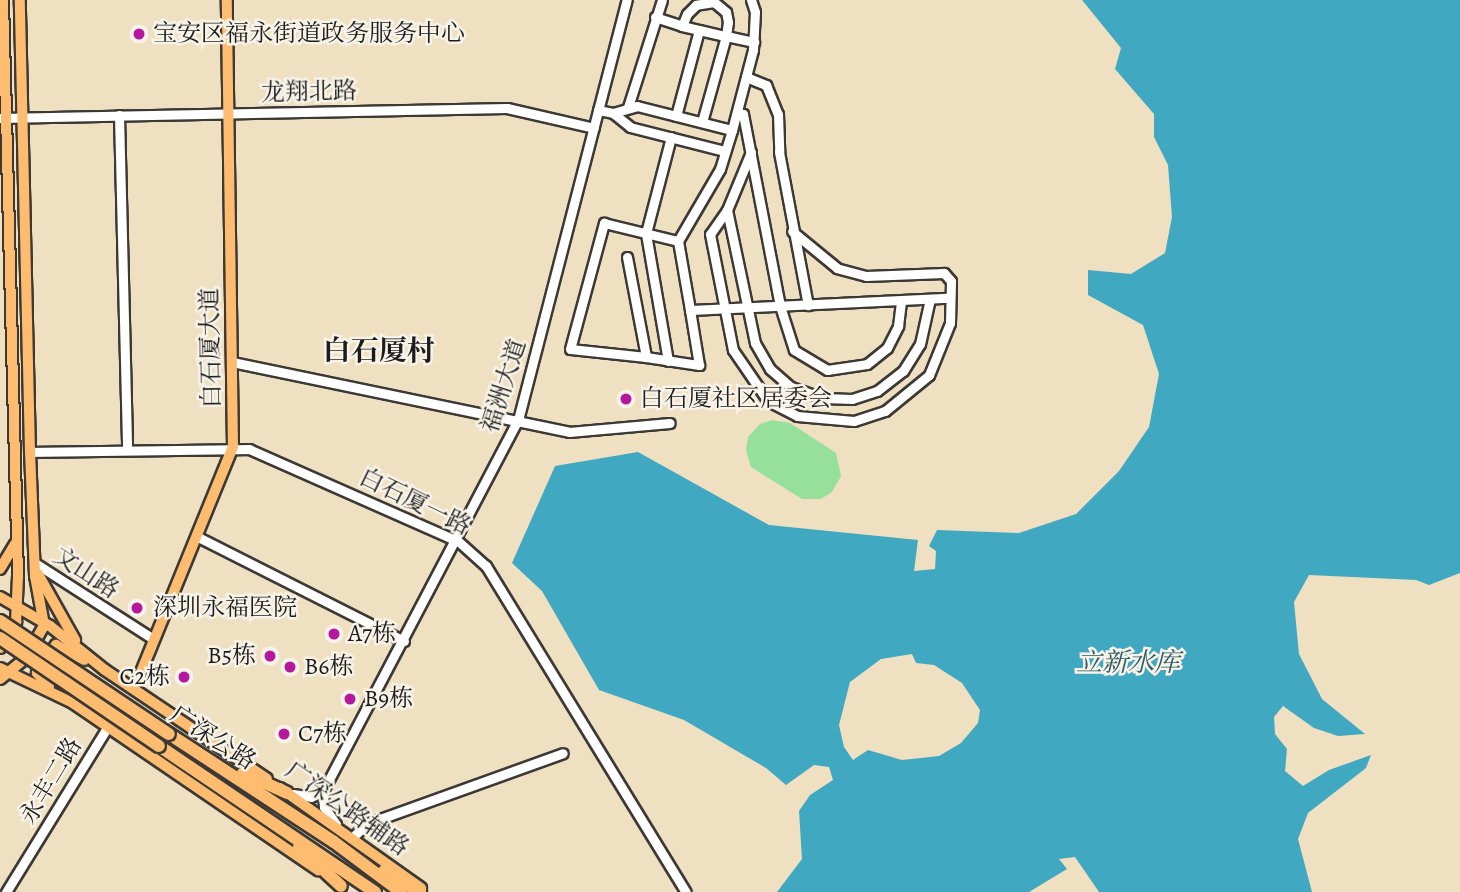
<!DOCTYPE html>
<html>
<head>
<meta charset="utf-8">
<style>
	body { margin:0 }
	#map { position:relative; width:1460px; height:892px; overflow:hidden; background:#efe0c1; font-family:Alegreya,"Noto Serif SC",serif }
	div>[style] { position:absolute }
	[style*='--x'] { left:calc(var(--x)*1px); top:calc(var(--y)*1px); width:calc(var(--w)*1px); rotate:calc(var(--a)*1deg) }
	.green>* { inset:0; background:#96e09b }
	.water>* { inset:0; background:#41a8c1 }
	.roads { filter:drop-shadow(2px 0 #3c3935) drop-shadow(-2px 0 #3c3935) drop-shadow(0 2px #3c3935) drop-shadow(0 -2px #3c3935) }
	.minor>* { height:9px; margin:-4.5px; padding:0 4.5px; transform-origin:4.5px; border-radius:4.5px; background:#fff }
	.major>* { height:10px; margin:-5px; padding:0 5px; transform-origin:5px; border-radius:5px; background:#febc70 }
	.highway>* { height:12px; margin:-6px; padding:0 6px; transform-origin:6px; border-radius:6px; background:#febc70 }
	.bridges { filter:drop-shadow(2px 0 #3c3935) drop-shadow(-2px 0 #3c3935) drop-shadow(0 2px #3c3935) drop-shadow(0 -2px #3c3935) }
	.highway-bridge>* { height:12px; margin:-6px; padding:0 6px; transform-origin:6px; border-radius:6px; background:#febc70 }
	.dots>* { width:19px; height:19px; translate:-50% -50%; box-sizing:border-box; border:4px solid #f7f3e8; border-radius:50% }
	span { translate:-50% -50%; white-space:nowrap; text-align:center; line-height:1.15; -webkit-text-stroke:5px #f7f3e8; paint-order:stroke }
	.poi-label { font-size:24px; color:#1c1c1c }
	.left { translate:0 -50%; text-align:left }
	.right { translate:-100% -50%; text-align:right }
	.street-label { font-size:24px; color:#1c1c1c }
	.water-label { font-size:26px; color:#2d5b66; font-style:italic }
	.quarter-label { font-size:28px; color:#1c1c1c; font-weight:700 }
</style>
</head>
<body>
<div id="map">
	<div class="green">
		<i style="clip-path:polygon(772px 420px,790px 423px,836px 453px,841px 476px,832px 492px,821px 499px,802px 499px,751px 467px,746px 450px,748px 437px,760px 424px)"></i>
	</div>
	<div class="water">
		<i style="clip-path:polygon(evenodd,1082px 0,1460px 0,1460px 573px,1429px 585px,1416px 580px,1309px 575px,1294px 602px,1299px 654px,1322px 699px,1365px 734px,1338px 736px,1314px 728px,1283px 706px,1274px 717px,1275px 734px,1287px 749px,1285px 771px,1303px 786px,1329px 770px,1371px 755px,1366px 768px,1308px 813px,1298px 839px,1312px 892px,1099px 892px,1075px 857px,1059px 859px,1067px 869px,1029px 892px,777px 892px,802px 859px,799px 811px,810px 795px,833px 780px,829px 767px,814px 765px,786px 785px,766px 768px,684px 720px,599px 690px,542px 591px,512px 563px,555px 466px,638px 452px,769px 525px,918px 540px,914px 571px,935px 569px,936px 551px,929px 546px,937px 530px,1019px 533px,1076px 514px,1119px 471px,1149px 427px,1159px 374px,1143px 325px,1088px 295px,1088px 270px,1131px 274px,1165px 253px,1172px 217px,1168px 165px,1154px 137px,1154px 114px,1115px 69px,1121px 48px,1082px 0,912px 654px,916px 663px,934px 665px,962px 683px,980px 710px,978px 723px,961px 743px,939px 756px,902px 760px,868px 750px,853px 760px,844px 747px,839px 725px,850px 682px,881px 659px,912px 654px)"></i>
	</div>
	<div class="roads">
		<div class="minor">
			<i style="--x:655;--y:17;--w:28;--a:18"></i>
			<i style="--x:746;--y:77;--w:22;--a:22"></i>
			<i style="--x:766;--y:85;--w:31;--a:68"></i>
			<i style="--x:778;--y:114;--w:38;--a:88"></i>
			<i style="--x:779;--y:152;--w:156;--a:79.3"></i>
			<i style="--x:628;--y:107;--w:112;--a:-72.4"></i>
			<i style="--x:598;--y:110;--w:15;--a:11"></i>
			<i style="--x:613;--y:113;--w:25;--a:-16"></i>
			<i style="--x:637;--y:106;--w:98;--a:14.2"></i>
			<i style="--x:613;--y:113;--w:22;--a:39"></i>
			<i style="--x:630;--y:127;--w:98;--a:14.2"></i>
			<i style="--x:737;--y:113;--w:6;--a:9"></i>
			<i style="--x:743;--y:114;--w:196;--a:79.1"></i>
			<i style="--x:780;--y:306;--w:46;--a:72.3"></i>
			<i style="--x:794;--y:350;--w:39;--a:31"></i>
			<i style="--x:827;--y:370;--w:40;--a:-8.5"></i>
			<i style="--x:867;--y:364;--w:26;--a:-39"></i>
			<i style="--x:887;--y:348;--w:25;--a:-63"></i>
			<i style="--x:898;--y:326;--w:26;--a:-83"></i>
			<i style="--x:119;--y:115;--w:335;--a:88.6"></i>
			<i style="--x:676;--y:116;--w:89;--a:-75"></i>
			<i style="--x:0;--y:118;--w:507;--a:-1.13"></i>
			<i style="--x:507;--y:108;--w:89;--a:12.9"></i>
			<i style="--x:702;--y:122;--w:89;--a:-74.4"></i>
			<i style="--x:726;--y:36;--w:14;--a:-82"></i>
			<i style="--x:728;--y:22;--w:10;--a:-101"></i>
			<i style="--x:726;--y:12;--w:16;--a:-140"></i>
			<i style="--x:714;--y:2;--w:18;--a:171"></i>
			<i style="--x:696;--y:5;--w:13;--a:135"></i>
			<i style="--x:687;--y:14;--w:13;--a:113"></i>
			<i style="--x:682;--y:26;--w:17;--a:13"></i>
			<i style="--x:699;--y:30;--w:28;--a:13"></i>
			<i style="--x:726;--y:36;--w:29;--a:12"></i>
			<i style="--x:751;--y:152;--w:63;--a:112.5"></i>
			<i style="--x:727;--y:210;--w:29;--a:125"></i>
			<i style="--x:710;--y:234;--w:118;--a:78.8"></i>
			<i style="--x:733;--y:350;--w:62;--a:55.5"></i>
			<i style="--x:768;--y:401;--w:33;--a:27"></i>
			<i style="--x:797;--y:416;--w:57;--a:5"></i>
			<i style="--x:854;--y:421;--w:33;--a:-18"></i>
			<i style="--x:885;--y:411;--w:57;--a:-39.3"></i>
			<i style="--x:929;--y:375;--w:56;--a:-68"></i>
			<i style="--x:950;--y:323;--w:42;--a:-88.6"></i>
			<i style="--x:951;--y:281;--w:11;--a:-131"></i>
			<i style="--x:944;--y:273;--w:78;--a:177.8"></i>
			<i style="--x:866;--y:276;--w:30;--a:-165"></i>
			<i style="--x:837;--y:268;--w:58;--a:-140.6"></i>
			<i style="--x:727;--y:210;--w:136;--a:78.1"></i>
			<i style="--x:755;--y:343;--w:30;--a:60"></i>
			<i style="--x:770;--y:369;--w:28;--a:41"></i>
			<i style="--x:791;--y:387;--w:34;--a:19"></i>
			<i style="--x:823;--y:398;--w:29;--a:2"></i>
			<i style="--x:852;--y:399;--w:26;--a:-18"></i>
			<i style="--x:877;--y:391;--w:33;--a:-38"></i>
			<i style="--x:903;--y:371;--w:32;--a:-58"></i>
			<i style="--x:920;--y:344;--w:46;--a:-77.5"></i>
			<i style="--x:678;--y:241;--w:83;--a:-59.7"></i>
			<i style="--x:720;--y:169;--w:41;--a:-72.9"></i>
			<i style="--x:732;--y:130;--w:83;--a:-75.3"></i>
			<i style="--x:753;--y:50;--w:38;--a:-87"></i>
			<i style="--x:755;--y:12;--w:13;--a:-108"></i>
			<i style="--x:627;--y:257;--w:102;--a:79.2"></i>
			<i style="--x:646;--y:357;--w:76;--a:-174"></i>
			<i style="--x:570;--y:349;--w:131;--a:-74.9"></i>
			<i style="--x:604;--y:223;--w:76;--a:13.7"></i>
			<i style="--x:678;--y:241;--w:70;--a:80.1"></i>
			<i style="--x:690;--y:310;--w:259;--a:-2.7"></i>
			<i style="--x:646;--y:357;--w:54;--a:8.6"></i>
			<i style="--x:699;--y:365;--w:56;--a:-99.3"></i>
			<i style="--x:668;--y:361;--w:130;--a:-99.8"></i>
			<i style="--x:646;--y:233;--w:99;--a:-75.4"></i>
			<i style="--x:232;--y:362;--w:344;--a:11.7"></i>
			<i style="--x:569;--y:432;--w:101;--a:-5.1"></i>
			<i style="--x:30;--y:452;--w:219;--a:-0.8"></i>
			<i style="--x:249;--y:449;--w:228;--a:23.8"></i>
			<i style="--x:458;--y:541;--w:38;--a:42"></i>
			<i style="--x:486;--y:566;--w:382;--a:58.5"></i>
			<i style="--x:196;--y:536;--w:233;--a:26.8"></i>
			<i style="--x:35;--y:563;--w:139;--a:32.7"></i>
			<i style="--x:293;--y:794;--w:18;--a:9"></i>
			<i style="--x:311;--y:797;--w:13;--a:-27"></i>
			<i style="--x:336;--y:824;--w:21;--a:-125"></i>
			<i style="--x:324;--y:807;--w:16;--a:-94"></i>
			<i style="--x:323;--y:791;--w:419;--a:-62.3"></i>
			<i style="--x:518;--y:420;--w:434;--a:-75.5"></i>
			<i style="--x:353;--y:837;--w:18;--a:-45"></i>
			<i style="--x:366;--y:824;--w:209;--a:-19.8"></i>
			<i style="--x:6;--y:892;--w:195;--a:-58.4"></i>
		</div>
		<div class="major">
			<i style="--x:0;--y:569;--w:29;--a:-59"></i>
			<i style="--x:38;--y:574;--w:76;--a:60.7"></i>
			<i style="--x:0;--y:597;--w:58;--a:30.1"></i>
			<i style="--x:50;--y:626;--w:70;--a:38.7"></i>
			<i style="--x:105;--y:670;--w:195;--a:33.9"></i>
			<i style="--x:0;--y:648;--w:31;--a:-58"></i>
			<i style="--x:16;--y:622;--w:46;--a:-87.5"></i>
			<i style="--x:18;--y:576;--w:576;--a:-91.49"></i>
			<i style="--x:0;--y:668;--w:81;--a:25.6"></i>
			<i style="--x:73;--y:703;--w:297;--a:34.3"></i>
			<i style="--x:139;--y:677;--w:248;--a:-67.8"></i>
			<i style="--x:233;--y:447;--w:447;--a:-90.8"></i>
			<i style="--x:0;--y:679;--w:33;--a:-39"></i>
			<i style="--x:26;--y:658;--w:38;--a:-61"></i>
			<i style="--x:44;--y:625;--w:50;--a:-100.4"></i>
			<i style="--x:35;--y:576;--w:124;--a:-92.3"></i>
			<i style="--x:30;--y:452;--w:452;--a:-91.3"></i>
			<i style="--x:49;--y:686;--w:18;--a:-133"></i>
			<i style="--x:37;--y:673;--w:34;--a:-56"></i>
			<i style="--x:56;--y:645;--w:32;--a:28"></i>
			<i style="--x:280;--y:788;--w:173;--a:35.3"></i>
		</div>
		<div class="highway">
			<i style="--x:169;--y:734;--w:197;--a:33.2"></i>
			<i style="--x:334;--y:842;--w:84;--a:36.7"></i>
			<i style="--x:159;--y:746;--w:261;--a:34.1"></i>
			<i style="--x:243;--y:773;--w:48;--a:24.4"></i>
			<i style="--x:299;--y:847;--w:57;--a:42.9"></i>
			<i style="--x:384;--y:871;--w:42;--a:30.3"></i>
		</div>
	</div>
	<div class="bridges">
		<div class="highway-bridge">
			<i style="--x:0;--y:621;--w:203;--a:33.8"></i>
			<i style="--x:0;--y:638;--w:192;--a:34.2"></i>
		</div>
	</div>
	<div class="dots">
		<i style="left:139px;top:34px;background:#b5179e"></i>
		<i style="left:626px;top:399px;background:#b5179e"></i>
		<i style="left:137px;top:608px;background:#b5179e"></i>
		<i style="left:334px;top:634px;background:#b5179e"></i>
		<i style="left:270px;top:656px;background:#b5179e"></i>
		<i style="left:290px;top:667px;background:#b5179e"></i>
		<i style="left:184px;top:677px;background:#b5179e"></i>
		<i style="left:350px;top:699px;background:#b5179e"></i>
		<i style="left:284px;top:734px;background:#b5179e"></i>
	</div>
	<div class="poi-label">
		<span class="left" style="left:153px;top:34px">宝安区福永街道政务服务中心</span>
		<span class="left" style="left:640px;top:399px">白石厦社区居委会</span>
		<span class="left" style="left:153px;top:608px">深圳永福医院</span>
		<span class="left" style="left:348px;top:634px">A7栋</span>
		<span class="right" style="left:256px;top:656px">B5栋</span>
		<span class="left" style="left:304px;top:667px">B6栋</span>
		<span class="right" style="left:170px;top:677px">C2栋</span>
		<span class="left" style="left:364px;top:699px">B9栋</span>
		<span class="left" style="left:298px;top:734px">C7栋</span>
	</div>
	<div class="street-label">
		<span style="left:309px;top:92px;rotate:-1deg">龙翔北路</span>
		<span style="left:211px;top:348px;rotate:-91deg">白石厦大道</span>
		<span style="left:504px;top:386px;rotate:-72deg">福洲大道</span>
		<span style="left:415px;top:502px;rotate:26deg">白石厦一路</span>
		<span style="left:86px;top:573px;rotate:33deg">文山路</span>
		<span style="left:213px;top:738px;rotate:33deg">广深公路</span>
		<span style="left:51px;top:781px;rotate:-59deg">永丰二路</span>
		<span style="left:347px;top:809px;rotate:35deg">广深公路辅路</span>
	</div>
	<div class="water-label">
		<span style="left:1128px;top:663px">立新水库</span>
	</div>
	<div class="quarter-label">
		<span style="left:379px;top:351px">白石厦村</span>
	</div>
</div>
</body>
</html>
